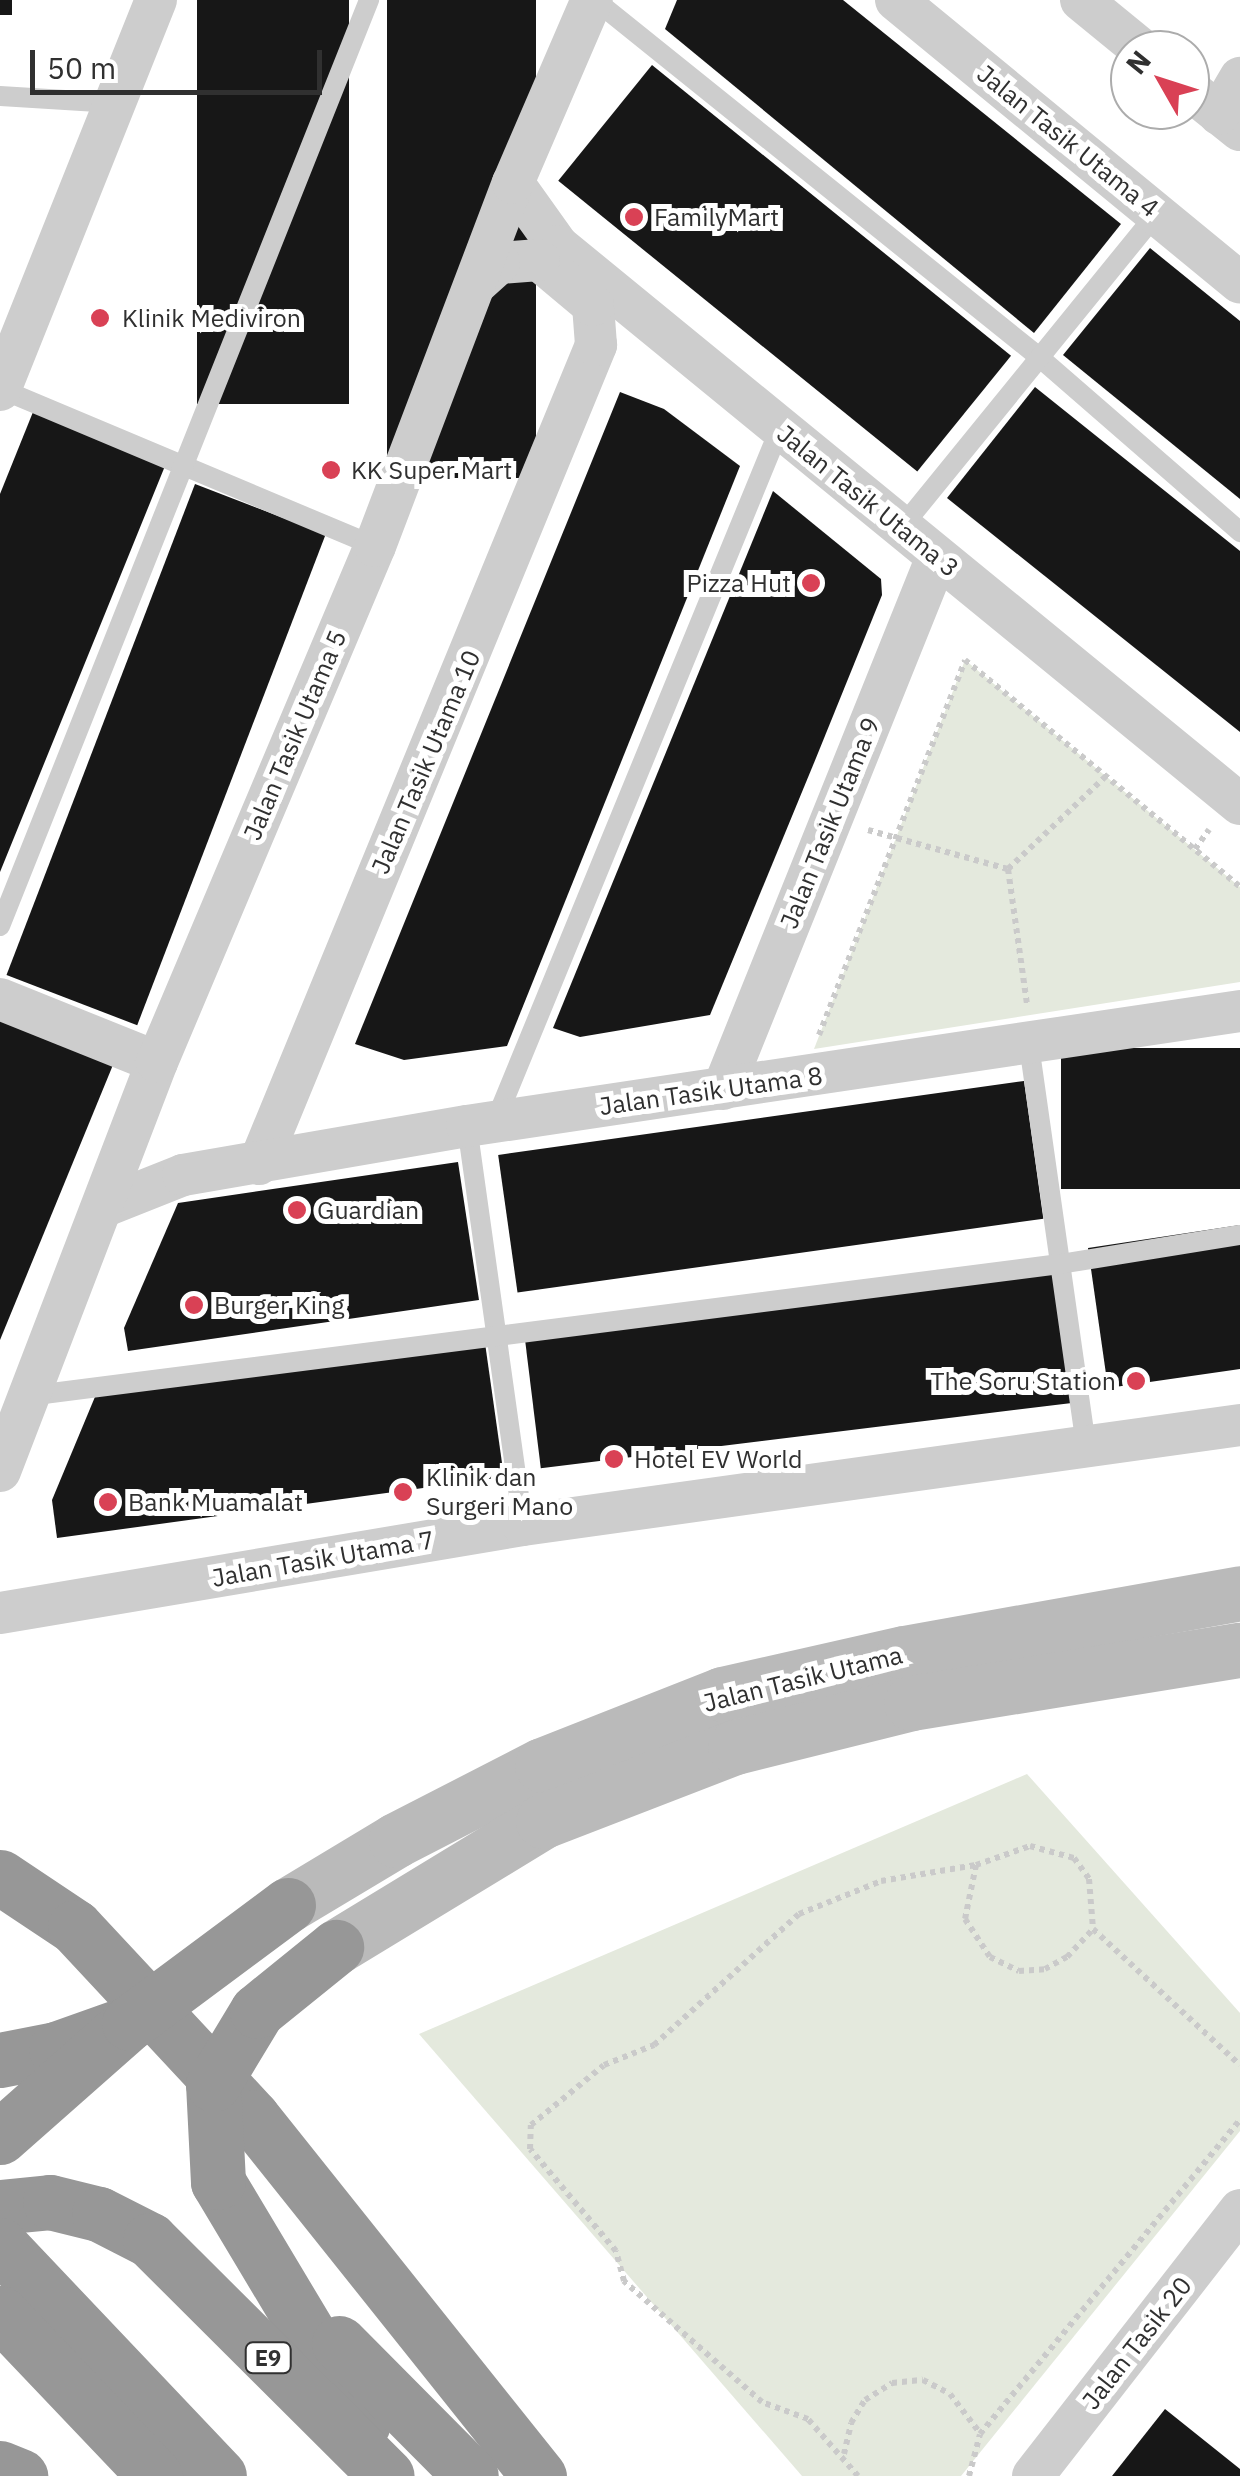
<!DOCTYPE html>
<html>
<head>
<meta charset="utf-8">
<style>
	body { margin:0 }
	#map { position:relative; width:1240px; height:2476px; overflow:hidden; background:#fff; font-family:"IBM Plex Sans",sans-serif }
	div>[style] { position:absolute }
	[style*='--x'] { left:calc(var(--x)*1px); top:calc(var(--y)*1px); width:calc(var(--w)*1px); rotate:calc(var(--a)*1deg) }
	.green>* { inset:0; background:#e4e9dd }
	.building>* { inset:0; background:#171717; transform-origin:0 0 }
	.path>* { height:6px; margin-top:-3px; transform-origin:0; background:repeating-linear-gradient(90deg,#cacaca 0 5px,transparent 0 10px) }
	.lane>* { height:20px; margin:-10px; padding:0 10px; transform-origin:10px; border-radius:10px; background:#cdcdcd }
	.street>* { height:42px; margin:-21px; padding:0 21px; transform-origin:21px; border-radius:21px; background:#cdcdcd }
	.secondary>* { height:55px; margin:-27.5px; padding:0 27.5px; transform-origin:27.5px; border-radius:27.5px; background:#bababa }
	.highway>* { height:55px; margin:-27.5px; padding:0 27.5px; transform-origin:27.5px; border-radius:27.5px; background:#979797 }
	.highway-bridge>* { height:55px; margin:-27.5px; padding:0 27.5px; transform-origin:27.5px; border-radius:27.5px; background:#979797 }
	.dots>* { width:28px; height:28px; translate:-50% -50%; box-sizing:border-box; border:5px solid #fff; border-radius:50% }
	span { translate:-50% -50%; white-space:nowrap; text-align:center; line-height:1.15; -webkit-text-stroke:10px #fff; paint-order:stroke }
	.shield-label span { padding:2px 8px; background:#fff; border:2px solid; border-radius:8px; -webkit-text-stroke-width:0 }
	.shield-label { font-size:22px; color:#303030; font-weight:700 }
	.street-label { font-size:25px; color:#303030 }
	.poi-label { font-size:25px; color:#303030 }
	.left { translate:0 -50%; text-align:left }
	.right { translate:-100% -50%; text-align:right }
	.north { position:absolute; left:1110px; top:30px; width:100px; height:100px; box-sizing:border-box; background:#fff; border:2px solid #acacac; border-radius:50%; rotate:309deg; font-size:28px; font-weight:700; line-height:40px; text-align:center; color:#303030 }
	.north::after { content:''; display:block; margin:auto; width:35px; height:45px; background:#d94155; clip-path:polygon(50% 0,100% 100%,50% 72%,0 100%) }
	.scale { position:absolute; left:30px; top:50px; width:292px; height:45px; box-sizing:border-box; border:5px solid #303030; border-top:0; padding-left:12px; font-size:30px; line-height:35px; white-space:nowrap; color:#303030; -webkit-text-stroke:8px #fff; paint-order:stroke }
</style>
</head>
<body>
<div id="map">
	<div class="green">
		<i style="clip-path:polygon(965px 660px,1240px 887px,1240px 982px,814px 1049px)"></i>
		<i style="clip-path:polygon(1027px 1774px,1240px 2013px,1240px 2131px,961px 2476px,802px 2476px,419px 2034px)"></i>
	</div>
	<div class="building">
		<i style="left:0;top:0;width:12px;height:15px"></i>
		<i style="left:197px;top:0;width:152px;height:404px"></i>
		<i style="left:387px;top:0;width:149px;height:478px"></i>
		<i style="clip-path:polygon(677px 0,843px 0,1121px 224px,1034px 333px,665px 29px)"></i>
		<i style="left:652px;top:65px;width:462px;height:149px;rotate:39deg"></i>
		<i style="clip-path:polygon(1150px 248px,1240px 321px,1240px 499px,1063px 355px)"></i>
		<i style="clip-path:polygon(1035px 387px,1240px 551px,1240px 732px,947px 498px)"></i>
		<i style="clip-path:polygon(620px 392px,664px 409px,740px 466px,507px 1046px,404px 1060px,355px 1044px)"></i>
		<i style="clip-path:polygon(33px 412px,165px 466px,0 872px,0 494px)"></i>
		<i style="left:195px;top:484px;width:140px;height:526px;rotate:21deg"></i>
		<i style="clip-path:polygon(773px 491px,881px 579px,882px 595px,816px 758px,710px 1015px,580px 1037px,553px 1028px)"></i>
		<i style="clip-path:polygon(0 1013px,115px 1060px,0 1340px)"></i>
		<i style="left:1240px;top:1048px;width:141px;height:179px;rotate:90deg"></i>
		<i style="left:1024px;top:1081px;width:139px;height:531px;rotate:82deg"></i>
		<i style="clip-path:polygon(458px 1162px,479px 1300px,128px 1351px,124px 1328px,178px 1203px)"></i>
		<i style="clip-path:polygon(1240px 1225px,1240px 1369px,1108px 1388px,1088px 1248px)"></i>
		<i style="left:1055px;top:1266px;width:138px;height:535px;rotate:83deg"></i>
		<i style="clip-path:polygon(484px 1336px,504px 1477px,57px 1538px,52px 1500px,97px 1392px)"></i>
		<i style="clip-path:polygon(1165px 2409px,1240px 2469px,1240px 2476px,1112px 2476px)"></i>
	</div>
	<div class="path">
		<i style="--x:868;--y:830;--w:145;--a:15.6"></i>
		<i style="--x:1008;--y:869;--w:136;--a:82"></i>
		<i style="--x:1195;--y:849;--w:24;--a:-54"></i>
		<i style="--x:1008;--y:869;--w:135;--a:-43.5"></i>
		<i style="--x:819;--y:1035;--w:402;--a:-68.7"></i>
		<i style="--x:965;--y:660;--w:357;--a:39.5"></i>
		<i style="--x:976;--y:1865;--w:55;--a:101.5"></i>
		<i style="--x:965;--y:1919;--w:45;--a:56.7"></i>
		<i style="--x:990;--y:1957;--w:32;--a:26"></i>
		<i style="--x:1019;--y:1971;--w:26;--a:-4"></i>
		<i style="--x:1045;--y:1969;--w:25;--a:-29"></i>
		<i style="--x:1067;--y:1957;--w:38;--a:-47"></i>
		<i style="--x:844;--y:2454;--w:32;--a:-77"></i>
		<i style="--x:851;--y:2423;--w:27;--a:-59"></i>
		<i style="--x:865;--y:2400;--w:32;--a:-32"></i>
		<i style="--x:892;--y:2383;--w:31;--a:-6"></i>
		<i style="--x:923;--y:2380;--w:30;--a:27"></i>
		<i style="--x:950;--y:2394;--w:49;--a:52.4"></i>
		<i style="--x:858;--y:2476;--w:76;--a:-131.3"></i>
		<i style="--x:808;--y:2419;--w:49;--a:-159.7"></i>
		<i style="--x:762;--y:2402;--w:184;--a:-138.8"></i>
		<i style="--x:624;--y:2281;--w:31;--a:-105"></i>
		<i style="--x:616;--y:2251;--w:133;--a:-130.1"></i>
		<i style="--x:530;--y:2149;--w:24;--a:-88"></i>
		<i style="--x:531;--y:2125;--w:94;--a:-39.4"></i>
		<i style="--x:604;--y:2065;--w:54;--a:-21.8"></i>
		<i style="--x:654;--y:2045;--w:195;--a:-42.1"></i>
		<i style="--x:799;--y:1914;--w:88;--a:-21.9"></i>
		<i style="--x:881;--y:1881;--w:96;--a:-9.6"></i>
		<i style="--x:976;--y:1865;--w:57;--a:-19.4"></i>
		<i style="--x:1030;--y:1846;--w:46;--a:15.3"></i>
		<i style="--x:1074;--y:1858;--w:26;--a:54"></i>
		<i style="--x:1089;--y:1879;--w:50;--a:85.4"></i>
		<i style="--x:1093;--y:1929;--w:200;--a:42.8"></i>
		<i style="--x:969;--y:2476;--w:43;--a:-75.3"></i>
		<i style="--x:980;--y:2434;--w:408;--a:-50.4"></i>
	</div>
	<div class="lane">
		<i style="--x:595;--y:0;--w:570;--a:38.8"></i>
		<i style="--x:1039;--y:357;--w:267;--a:41"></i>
		<i style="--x:0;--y:96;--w:114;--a:3.5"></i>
		<i style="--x:1;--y:389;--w:406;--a:22.8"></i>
		<i style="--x:901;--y:528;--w:405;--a:-50.9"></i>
		<i style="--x:0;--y:926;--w:997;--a:-68.27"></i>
		<i style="--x:1029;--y:1045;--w:403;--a:81.9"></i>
		<i style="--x:495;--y:1122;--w:750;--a:-67.67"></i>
		<i style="--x:467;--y:1126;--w:403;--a:82"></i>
		<i style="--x:28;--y:1396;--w:1040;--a:-7.29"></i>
		<i style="--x:1060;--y:1264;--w:182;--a:-9.2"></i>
	</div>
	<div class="street">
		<i style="--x:896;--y:0;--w:445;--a:39.4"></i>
		<i style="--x:1081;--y:0;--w:79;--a:39.3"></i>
		<i style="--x:1190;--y:90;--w:64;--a:38.7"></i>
		<i style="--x:1219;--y:114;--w:42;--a:-59.7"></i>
		<i style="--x:513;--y:183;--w:77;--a:54.5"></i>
		<i style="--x:558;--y:246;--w:881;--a:39.29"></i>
		<i style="--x:0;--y:390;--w:420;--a:-68.2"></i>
		<i style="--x:0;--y:999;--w:169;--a:21.9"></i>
		<i style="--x:723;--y:1089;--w:573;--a:-68.09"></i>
		<i style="--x:259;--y:1164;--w:886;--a:-67.63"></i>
		<i style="--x:596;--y:345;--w:40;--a:-94.3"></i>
		<i style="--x:593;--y:305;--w:70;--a:-140.2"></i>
		<i style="--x:539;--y:260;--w:40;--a:175.7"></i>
		<i style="--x:499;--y:263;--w:31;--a:138"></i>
		<i style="--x:105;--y:1206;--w:84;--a:-21.7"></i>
		<i style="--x:183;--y:1175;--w:288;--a:-9.8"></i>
		<i style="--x:467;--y:1126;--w:782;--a:-8.46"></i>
		<i style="--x:0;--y:1471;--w:438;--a:-69"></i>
		<i style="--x:157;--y:1062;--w:560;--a:-67.1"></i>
		<i style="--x:375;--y:546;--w:388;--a:-69.2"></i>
		<i style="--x:513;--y:183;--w:199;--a:-66.7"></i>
		<i style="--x:0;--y:1613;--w:530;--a:-9.55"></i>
		<i style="--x:523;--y:1525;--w:724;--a:-7.94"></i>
		<i style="--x:1033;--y:2476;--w:337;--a:-52.1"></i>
	</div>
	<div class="secondary">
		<i style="--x:288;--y:1905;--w:126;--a:-31"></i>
		<i style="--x:396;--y:1840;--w:164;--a:-27.2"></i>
		<i style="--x:542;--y:1765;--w:193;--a:-21.5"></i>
		<i style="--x:722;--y:1694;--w:187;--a:-12.7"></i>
		<i style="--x:904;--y:1653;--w:341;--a:-10.1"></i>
		<i style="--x:336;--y:1947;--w:242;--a:-31.3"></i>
		<i style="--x:543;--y:1821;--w:206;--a:-21.1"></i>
		<i style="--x:735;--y:1747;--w:181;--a:-14"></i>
		<i style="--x:911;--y:1703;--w:333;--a:-9.2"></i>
	</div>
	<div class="highway">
		<i style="--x:0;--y:1877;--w:90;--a:33.7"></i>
		<i style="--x:75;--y:1927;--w:260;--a:47"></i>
		<i style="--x:252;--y:2117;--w:460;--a:51.4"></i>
		<i style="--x:0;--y:2060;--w:57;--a:-11.1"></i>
		<i style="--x:56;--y:2049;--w:77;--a:-19.6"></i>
		<i style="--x:218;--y:2182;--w:282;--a:59.1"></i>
		<i style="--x:0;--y:2207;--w:50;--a:-5.7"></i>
		<i style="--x:50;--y:2202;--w:50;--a:13.8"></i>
		<i style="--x:99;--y:2214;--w:57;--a:27"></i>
		<i style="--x:150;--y:2240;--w:334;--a:44.9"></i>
		<i style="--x:0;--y:2245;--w:318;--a:46.5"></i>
		<i style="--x:0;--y:2313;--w:225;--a:46.4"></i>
		<i style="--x:339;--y:2343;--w:187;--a:45.2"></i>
		<i style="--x:0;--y:2468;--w:22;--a:22"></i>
	</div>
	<div class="highway-bridge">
		<i style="--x:0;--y:2137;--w:172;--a:-41.5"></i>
		<i style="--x:129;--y:2023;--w:198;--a:-36.6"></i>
		<i style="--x:218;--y:2182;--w:98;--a:-92.9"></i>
		<i style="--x:213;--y:2084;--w:85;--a:-58.9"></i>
		<i style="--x:257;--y:2011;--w:102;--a:-39"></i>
	</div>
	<div class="dots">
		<i style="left:634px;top:217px;background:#d94155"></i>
		<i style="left:100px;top:318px;background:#d94155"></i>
		<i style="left:331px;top:470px;background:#d94155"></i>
		<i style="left:811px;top:583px;background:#d94155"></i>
		<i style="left:297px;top:1210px;background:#d94155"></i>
		<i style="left:194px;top:1305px;background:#d94155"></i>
		<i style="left:1136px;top:1381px;background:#d94155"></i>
		<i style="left:614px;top:1459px;background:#d94155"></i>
		<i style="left:403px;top:1492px;background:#d94155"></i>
		<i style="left:108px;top:1502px;background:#d94155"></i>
	</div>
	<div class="shield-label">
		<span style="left:268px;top:2358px">E9</span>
	</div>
	<div class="street-label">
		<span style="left:1068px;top:141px;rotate:39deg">Jalan Tasik Utama 4</span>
		<span style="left:868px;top:501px;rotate:39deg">Jalan Tasik Utama 3</span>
		<span style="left:295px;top:735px;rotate:-67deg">Jalan Tasik Utama 5</span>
		<span style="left:426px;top:762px;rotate:-67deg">Jalan Tasik Utama 10</span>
		<span style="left:830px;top:823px;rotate:-68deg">Jalan Tasik Utama 9</span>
		<span style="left:711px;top:1091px;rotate:-8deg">Jalan Tasik Utama 8</span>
		<span style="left:323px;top:1559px;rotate:-10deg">Jalan Tasik Utama 7</span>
		<span style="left:803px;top:1679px;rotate:-14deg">Jalan Tasik Utama</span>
		<span style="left:1137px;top:2343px;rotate:-52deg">Jalan Tasik 20</span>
	</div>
	<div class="poi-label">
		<span class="left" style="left:654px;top:217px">FamilyMart</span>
		<span class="left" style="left:122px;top:318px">Klinik Mediviron</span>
		<span class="left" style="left:351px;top:470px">KK Super Mart</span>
		<span class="right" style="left:791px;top:583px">Pizza Hut</span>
		<span class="left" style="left:317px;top:1210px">Guardian</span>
		<span class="left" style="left:214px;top:1305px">Burger King</span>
		<span class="right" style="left:1116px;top:1381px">The Soru Station</span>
		<span class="left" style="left:634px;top:1459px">Hotel EV World</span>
		<span class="left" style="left:426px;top:1492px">Klinik dan<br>Surgeri Mano</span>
		<span class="left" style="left:128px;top:1502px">Bank Muamalat</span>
	</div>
	<div class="north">N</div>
	<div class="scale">50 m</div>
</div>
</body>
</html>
